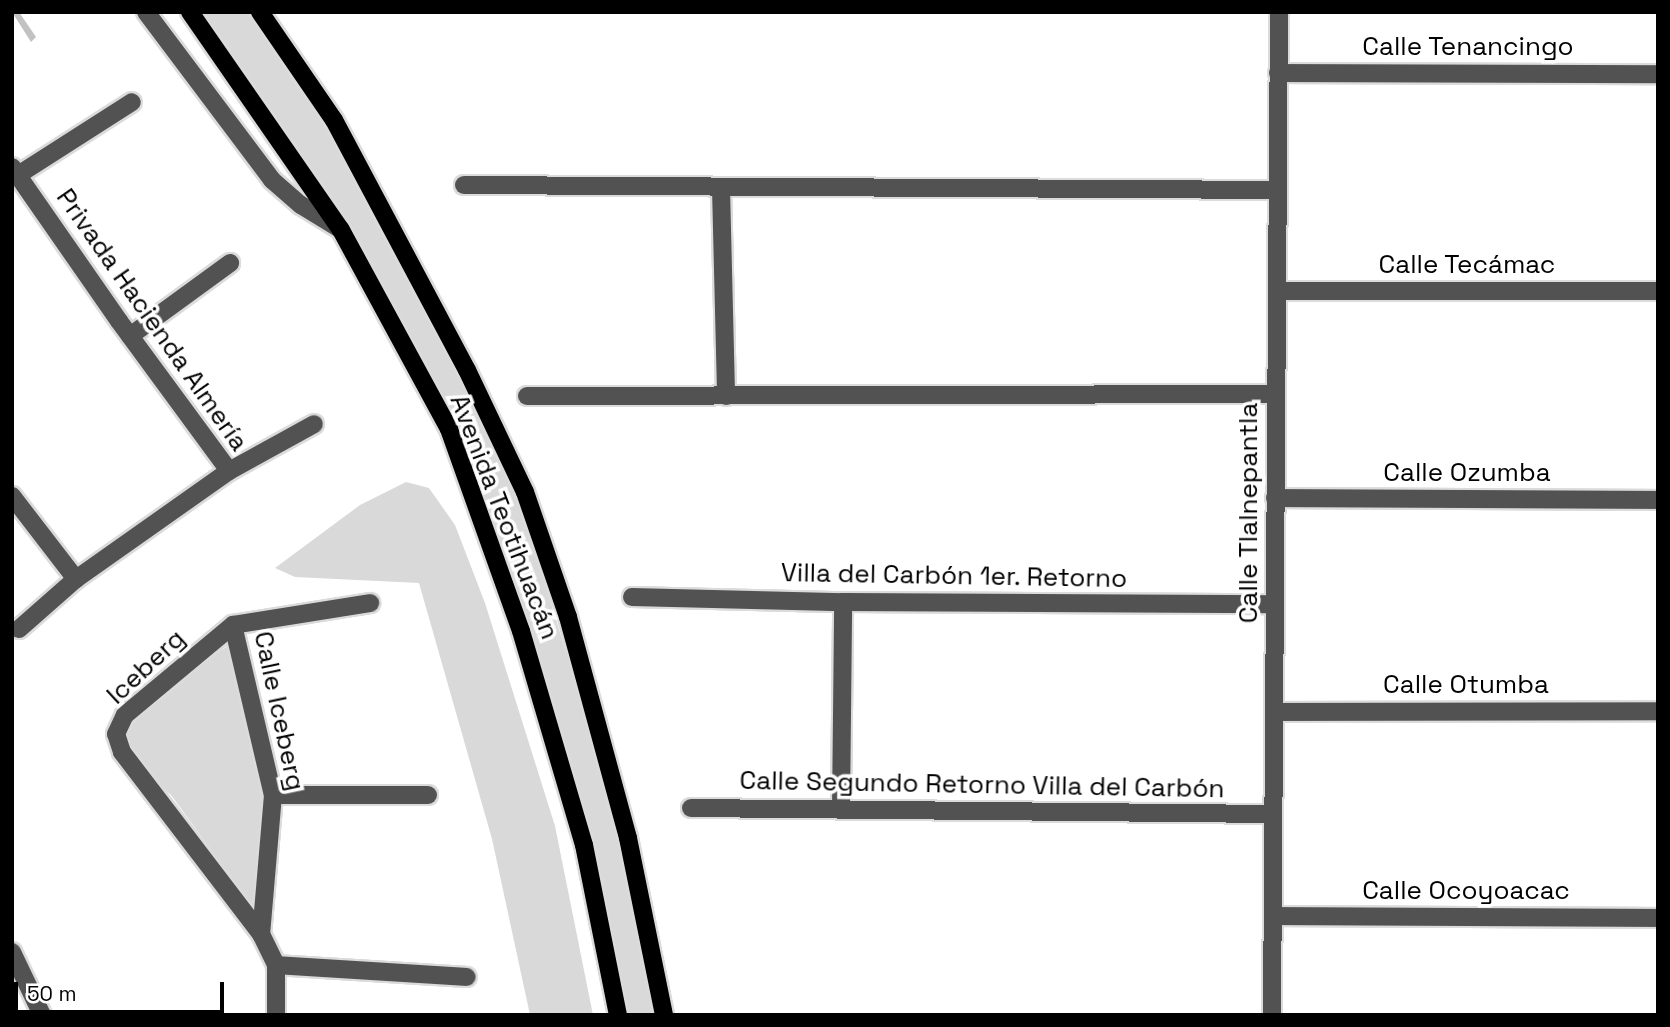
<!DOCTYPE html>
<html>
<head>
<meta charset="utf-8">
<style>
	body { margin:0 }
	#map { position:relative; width:1670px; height:1027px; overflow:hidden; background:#fff; font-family:"Space Grotesk",sans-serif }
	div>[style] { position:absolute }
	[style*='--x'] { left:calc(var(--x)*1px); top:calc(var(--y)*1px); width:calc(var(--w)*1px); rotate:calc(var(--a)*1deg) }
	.green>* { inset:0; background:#d9d9d9 }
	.building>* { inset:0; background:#c2c2c2 }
	.roads { filter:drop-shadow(2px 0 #dbdbdb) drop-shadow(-2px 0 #dbdbdb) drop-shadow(0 2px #dbdbdb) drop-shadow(0 -2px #dbdbdb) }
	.minor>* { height:18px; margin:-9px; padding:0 9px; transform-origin:9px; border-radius:9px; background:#525252 }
	.major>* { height:18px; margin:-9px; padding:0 9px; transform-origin:9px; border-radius:9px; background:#000 }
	span { translate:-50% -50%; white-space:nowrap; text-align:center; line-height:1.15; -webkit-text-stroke:7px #fff; paint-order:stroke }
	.street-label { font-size:26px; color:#000 }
	.frame { position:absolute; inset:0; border:14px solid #000; pointer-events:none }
	.scale { position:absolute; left:14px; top:982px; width:210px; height:32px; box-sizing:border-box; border:4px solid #000; border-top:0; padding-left:9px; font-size:21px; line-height:24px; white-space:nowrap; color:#000; -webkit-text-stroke:5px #fff; paint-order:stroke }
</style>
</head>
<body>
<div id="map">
	<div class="green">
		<i style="clip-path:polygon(190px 12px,250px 12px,338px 147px,473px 397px,523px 512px,609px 792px,656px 1015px,626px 1015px,483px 501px,350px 230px)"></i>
		<i style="clip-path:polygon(406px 482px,429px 488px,455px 525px,485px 603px,555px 826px,593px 1015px,530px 1015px,492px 839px,419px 583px,295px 577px,275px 568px,360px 505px)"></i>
		<i style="clip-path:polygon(229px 645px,263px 800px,253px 907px,171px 795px,122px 752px,127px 736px,125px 715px)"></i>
	</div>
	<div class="building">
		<i style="clip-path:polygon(12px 12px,19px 12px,36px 37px,31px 42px)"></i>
	</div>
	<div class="roads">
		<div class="minor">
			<i style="--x:146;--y:12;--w:210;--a:53.1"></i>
			<i style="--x:272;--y:180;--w:38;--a:41"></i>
			<i style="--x:301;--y:205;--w:46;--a:31.6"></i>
			<i style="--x:1278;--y:73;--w:380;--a:0.2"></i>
			<i style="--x:12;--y:167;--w:188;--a:55.2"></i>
			<i style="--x:119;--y:321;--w:186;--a:53.7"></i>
			<i style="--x:18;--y:175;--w:135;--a:-32.6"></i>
			<i style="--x:464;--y:185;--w:813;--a:0.35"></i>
			<i style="--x:721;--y:188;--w:208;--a:88.6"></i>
			<i style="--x:1277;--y:291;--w:381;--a:0"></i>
			<i style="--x:130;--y:336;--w:124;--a:-36.1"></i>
			<i style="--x:527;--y:396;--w:749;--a:-0.15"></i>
			<i style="--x:12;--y:496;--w:105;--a:52.4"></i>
			<i style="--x:76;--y:579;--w:187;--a:-35.2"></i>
			<i style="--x:229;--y:471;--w:97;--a:-28.9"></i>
			<i style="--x:1275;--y:498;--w:383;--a:0.3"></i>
			<i style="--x:632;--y:597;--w:211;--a:1.4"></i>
			<i style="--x:843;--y:602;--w:432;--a:0.3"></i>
			<i style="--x:233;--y:625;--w:175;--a:76.8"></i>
			<i style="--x:273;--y:795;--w:140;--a:94.9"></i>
			<i style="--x:261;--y:934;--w:34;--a:64"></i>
			<i style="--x:276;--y:965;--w:50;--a:90"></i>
			<i style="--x:19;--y:629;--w:76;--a:-41.3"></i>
			<i style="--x:1274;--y:712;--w:384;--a:-0.1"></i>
			<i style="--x:273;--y:795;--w:155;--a:0"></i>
			<i style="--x:691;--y:808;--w:582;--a:0.59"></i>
			<i style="--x:841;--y:810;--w:208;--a:-89.4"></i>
			<i style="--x:1274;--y:916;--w:384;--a:0.3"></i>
			<i style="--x:261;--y:934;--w:229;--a:-127.4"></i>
			<i style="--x:122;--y:752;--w:19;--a:-108"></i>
			<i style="--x:116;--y:734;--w:21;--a:-65"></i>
			<i style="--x:125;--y:715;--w:141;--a:-39.8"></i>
			<i style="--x:233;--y:625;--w:139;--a:-9.1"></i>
			<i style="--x:12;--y:952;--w:70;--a:64.5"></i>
			<i style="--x:276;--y:965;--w:191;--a:3.6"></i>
			<i style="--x:1272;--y:1015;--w:1003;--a:-89.6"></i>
		</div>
		<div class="major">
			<i style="--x:190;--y:12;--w:265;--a:55.3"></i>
			<i style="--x:341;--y:230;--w:226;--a:61.5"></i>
			<i style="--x:449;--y:429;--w:214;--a:70.4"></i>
			<i style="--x:521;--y:631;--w:223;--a:73.6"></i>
			<i style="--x:584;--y:845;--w:173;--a:78.7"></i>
			<i style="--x:260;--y:12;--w:131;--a:55.6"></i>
			<i style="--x:334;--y:120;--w:283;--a:62"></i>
			<i style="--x:467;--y:370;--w:135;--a:64.6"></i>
			<i style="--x:525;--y:492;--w:132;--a:71"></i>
			<i style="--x:568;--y:617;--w:229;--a:74.8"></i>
			<i style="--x:628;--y:838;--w:181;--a:78.5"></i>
		</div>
	</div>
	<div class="street-label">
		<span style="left:1468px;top:47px">Calle Tenancingo</span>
		<span style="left:1467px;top:265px">Calle Tecámac</span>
		<span style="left:152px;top:320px;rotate:55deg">Privada Hacienda Almería</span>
		<span style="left:1467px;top:473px">Calle Ozumba</span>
		<span style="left:1249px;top:513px;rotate:-90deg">Calle Tlalnepantla</span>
		<span style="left:504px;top:517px;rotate:69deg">Avenida Teotihuacán</span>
		<span style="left:954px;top:576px;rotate:1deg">Villa del Carbón 1er. Retorno</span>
		<span style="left:146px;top:667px;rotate:-43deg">Iceberg</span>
		<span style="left:1466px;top:685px">Calle Otumba</span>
		<span style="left:279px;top:711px;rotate:78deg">Calle Iceberg</span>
		<span style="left:982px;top:785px;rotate:1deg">Calle Segundo Retorno Villa del Carbón</span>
		<span style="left:1466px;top:891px">Calle Ocoyoacac</span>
	</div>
	<div class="frame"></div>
	<div class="scale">50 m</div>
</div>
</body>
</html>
